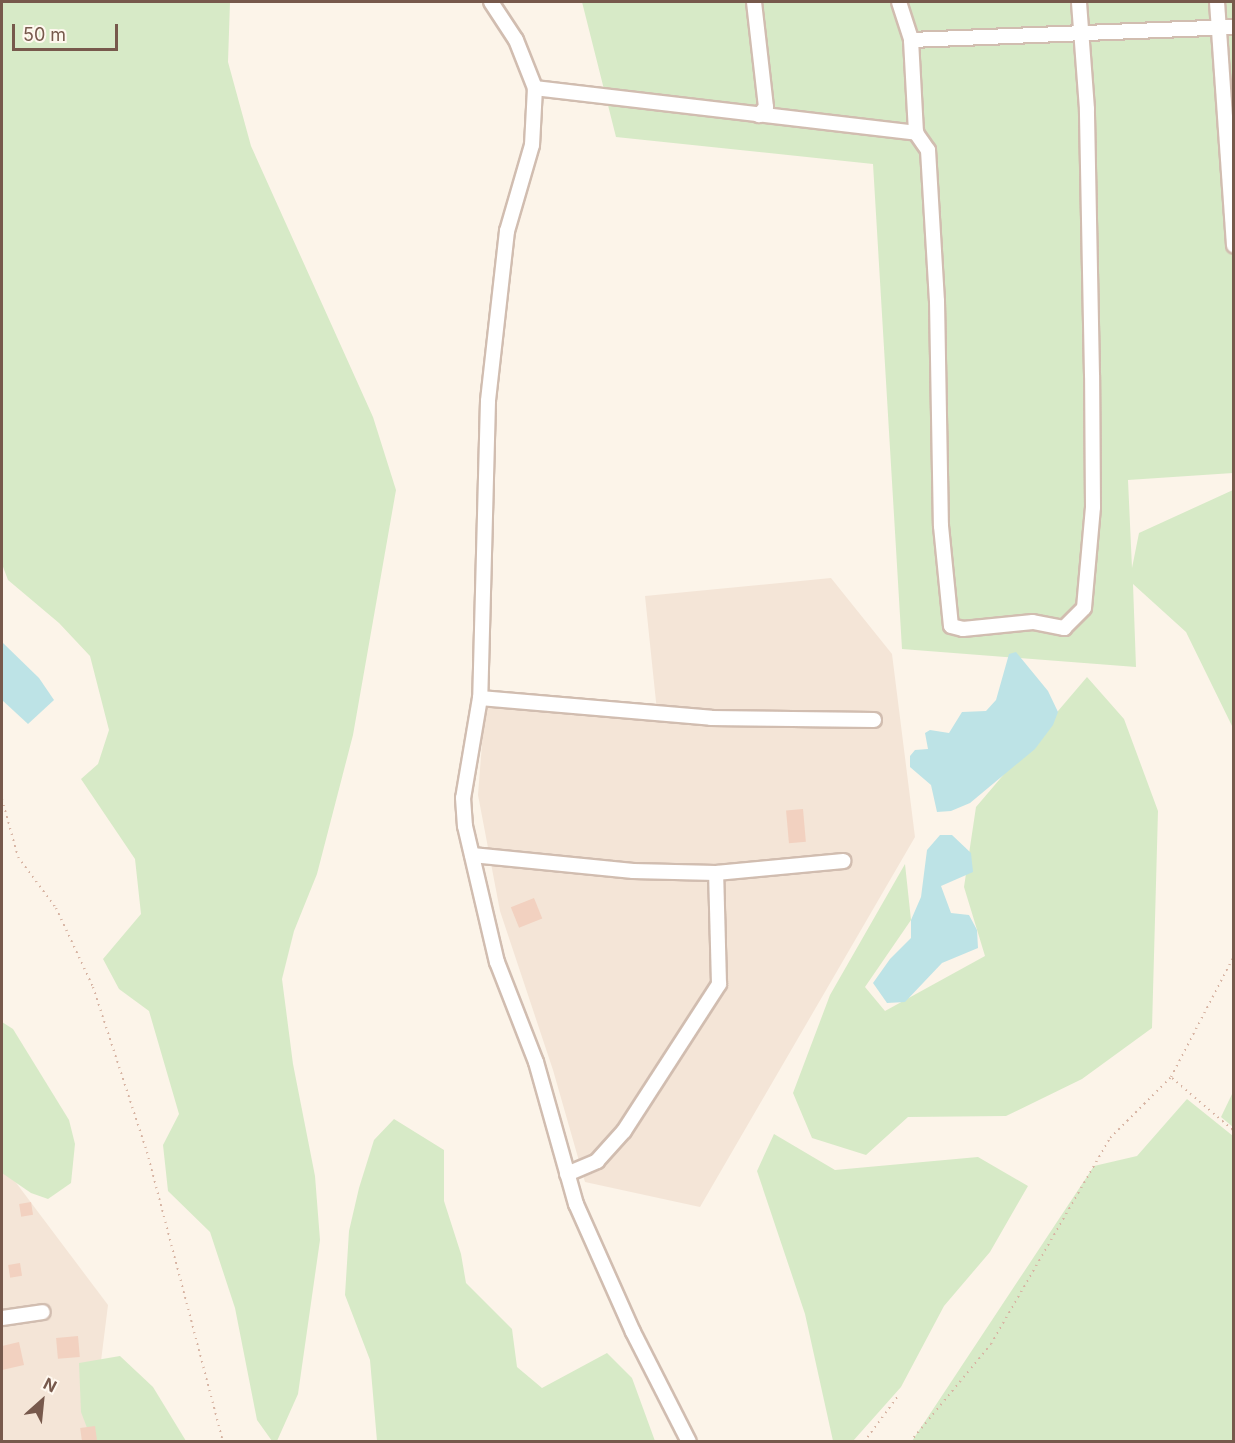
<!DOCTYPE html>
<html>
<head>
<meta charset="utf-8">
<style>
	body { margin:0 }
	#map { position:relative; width:1235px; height:1443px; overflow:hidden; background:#fcf4e9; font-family:Inter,sans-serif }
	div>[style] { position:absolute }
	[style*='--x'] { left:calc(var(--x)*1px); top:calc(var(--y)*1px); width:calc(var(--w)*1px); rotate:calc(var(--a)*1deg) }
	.residential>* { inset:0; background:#f4e5d7 }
	.green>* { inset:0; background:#d7eac7 }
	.water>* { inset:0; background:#bde3e6 }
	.building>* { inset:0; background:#f2d1c0; transform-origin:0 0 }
	.path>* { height:2px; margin-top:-1px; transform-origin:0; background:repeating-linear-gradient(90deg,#d7b4a3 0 1.5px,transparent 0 6px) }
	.roads { filter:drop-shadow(2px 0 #d1bdb0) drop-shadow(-2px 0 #d1bdb0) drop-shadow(0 2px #d1bdb0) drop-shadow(0 -2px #d1bdb0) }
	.street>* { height:14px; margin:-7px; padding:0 7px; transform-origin:7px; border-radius:7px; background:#fff }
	span { translate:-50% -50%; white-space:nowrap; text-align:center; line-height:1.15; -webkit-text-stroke:4.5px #fff8ef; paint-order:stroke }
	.frame { position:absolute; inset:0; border:3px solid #77594c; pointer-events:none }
	.north { position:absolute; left:12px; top:1371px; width:60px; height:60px; -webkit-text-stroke:4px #fff8ef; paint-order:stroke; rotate:27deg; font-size:16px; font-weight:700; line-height:24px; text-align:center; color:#77594c }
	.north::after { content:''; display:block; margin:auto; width:21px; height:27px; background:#77594c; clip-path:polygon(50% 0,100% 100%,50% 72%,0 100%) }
	.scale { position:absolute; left:12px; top:24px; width:106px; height:27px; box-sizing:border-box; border:3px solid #77594c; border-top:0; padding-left:8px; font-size:18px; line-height:21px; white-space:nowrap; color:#77594c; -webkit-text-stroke:4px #fff8ef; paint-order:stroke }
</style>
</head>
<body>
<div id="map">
	<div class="residential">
		<i style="clip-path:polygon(831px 578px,892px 654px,915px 837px,700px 1207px,585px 1182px,553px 1070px,500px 911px,478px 795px,485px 705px,658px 721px,645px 596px)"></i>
		<i style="clip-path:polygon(2px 1164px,108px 1305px,91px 1441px,2px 1441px)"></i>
	</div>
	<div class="green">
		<i style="clip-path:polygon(2px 2px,230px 2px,228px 62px,251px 146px,373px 417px,396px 490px,353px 735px,317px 874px,294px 931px,282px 979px,293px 1064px,315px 1176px,320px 1240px,298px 1394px,277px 1441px,272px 1441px,257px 1420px,235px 1308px,210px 1232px,168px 1191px,163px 1145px,179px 1114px,149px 1011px,119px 989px,103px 959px,141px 914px,135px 859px,81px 779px,98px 764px,109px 730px,90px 656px,59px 623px,8px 580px,2px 564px)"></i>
		<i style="clip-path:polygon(582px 2px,1233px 2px,1233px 473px,1128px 480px,1132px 568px,1139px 533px,1233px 490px,1233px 728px,1186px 632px,1133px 584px,1136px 667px,902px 649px,873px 164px,616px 137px)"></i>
		<i style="clip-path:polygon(1087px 677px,1124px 719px,1158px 811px,1152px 1028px,1082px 1079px,1006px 1116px,908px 1117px,866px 1155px,812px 1138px,793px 1093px,830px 995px,905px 864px,911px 920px,865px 987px,885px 1011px,985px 956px,964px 887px,976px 807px)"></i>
		<i style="clip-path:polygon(2px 1022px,13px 1029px,69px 1120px,75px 1144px,71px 1183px,48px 1199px,31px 1193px,2px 1173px)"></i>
		<i style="clip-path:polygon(1233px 1092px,1233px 1127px,1221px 1117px)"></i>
		<i style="clip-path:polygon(1187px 1099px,1233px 1136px,1233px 1441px,912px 1441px,1094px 1166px,1137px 1156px)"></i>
		<i style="clip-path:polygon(394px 1119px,444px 1150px,444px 1201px,461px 1254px,466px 1283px,512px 1329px,517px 1367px,542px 1388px,607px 1353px,632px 1378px,655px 1441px,377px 1441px,370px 1360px,345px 1295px,349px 1231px,359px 1188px,374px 1140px)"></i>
		<i style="clip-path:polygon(774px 1134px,835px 1170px,978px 1157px,1028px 1186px,990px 1252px,944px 1306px,901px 1387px,853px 1441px,833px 1441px,805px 1314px,757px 1171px)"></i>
		<i style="clip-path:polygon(120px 1356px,153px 1387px,186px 1441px,92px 1441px,81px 1412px,79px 1363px)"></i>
	</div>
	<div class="water">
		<i style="clip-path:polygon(2px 642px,39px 678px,54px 700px,28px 724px,2px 700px)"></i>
		<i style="clip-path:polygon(1016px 652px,1048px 691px,1058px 712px,1053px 725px,1035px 749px,970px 803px,951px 811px,937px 812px,931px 785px,910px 767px,910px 756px,915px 750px,928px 749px,925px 733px,930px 730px,949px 733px,962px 712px,986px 711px,996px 700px,1009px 654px)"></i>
		<i style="clip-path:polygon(940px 835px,952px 835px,971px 853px,973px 872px,941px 886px,951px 913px,969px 915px,977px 930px,978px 948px,942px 963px,905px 1002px,887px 1003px,873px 983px,890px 959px,911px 938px,911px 920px,921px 897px,927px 850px)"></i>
	</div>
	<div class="building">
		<i style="left:803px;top:809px;width:33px;height:17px;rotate:85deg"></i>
		<i style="left:534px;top:898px;width:22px;height:25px;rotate:68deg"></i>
		<i style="left:31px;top:1202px;width:13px;height:12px;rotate:81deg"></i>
		<i style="left:20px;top:1263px;width:13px;height:12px;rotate:81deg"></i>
		<i style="left:78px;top:1336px;width:21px;height:22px;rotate:85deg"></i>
		<i style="clip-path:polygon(19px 1342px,24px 1365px,2px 1370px,2px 1346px)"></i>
		<i style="left:95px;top:1426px;width:14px;height:15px;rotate:82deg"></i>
	</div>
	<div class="path">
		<i style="--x:2;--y:799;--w:60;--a:74.6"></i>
		<i style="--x:18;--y:857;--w:64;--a:53.3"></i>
		<i style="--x:56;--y:908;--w:87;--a:64.9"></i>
		<i style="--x:93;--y:987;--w:174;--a:71.9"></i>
		<i style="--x:147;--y:1152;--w:300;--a:75.3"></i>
		<i style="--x:1172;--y:1078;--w:82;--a:40.5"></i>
		<i style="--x:864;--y:1442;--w:57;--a:-53.5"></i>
		<i style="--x:910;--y:1442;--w:127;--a:-50.4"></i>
		<i style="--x:991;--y:1344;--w:238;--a:-60"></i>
		<i style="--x:1110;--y:1138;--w:86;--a:-45"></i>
		<i style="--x:1171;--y:1077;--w:136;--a:-62.5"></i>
	</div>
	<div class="roads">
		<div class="street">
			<i style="--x:491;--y:2;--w:45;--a:56.7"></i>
			<i style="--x:516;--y:40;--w:52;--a:68.4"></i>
			<i style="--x:535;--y:88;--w:57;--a:93"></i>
			<i style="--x:532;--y:145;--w:90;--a:106.2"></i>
			<i style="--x:507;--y:231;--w:171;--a:96.4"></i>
			<i style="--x:488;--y:401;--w:297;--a:91.5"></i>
			<i style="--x:480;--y:698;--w:101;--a:99.6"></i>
			<i style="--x:463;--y:798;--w:28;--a:86"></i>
			<i style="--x:465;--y:826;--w:140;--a:76.8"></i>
			<i style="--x:497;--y:962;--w:107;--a:68.7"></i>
			<i style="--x:536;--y:1062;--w:148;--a:74.3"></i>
			<i style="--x:576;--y:1204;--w:140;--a:66"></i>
			<i style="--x:633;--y:1332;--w:123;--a:63"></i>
			<i style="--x:754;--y:2;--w:106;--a:83.5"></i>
			<i style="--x:766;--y:107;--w:11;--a:131"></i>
			<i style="--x:899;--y:2;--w:40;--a:72"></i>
			<i style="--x:911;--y:40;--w:93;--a:86.9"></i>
			<i style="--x:916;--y:133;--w:21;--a:55"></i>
			<i style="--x:928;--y:150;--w:151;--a:86.6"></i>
			<i style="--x:937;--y:301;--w:225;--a:89"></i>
			<i style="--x:941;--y:526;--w:100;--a:84.3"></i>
			<i style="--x:951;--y:626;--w:12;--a:14"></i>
			<i style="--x:963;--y:629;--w:70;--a:-5.7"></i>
			<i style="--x:1033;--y:622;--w:32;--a:11"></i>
			<i style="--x:1064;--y:628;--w:28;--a:-45"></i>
			<i style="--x:1084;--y:608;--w:101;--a:-84.9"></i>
			<i style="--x:1093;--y:507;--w:132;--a:-90.4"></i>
			<i style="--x:1092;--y:375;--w:266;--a:-91.1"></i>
			<i style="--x:1087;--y:109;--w:107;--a:-94.3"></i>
			<i style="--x:1217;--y:2;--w:244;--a:86"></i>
			<i style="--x:911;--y:40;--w:323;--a:-2.3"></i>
			<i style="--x:535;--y:88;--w:384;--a:6.7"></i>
			<i style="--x:480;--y:698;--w:232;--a:4.9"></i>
			<i style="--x:711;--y:718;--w:163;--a:0.7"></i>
			<i style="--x:472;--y:855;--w:162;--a:5.7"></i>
			<i style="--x:633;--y:871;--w:83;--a:1.4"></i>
			<i style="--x:716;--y:873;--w:128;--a:-5.4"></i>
			<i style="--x:567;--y:1174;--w:33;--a:-23"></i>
			<i style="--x:597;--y:1161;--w:40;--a:-48"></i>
			<i style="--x:624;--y:1131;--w:175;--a:-57.1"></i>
			<i style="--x:719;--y:984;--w:111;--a:-91.5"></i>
			<i style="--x:2;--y:1318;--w:41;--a:-8.3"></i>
		</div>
	</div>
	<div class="frame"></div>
	<div class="north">N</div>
	<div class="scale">50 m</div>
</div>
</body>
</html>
